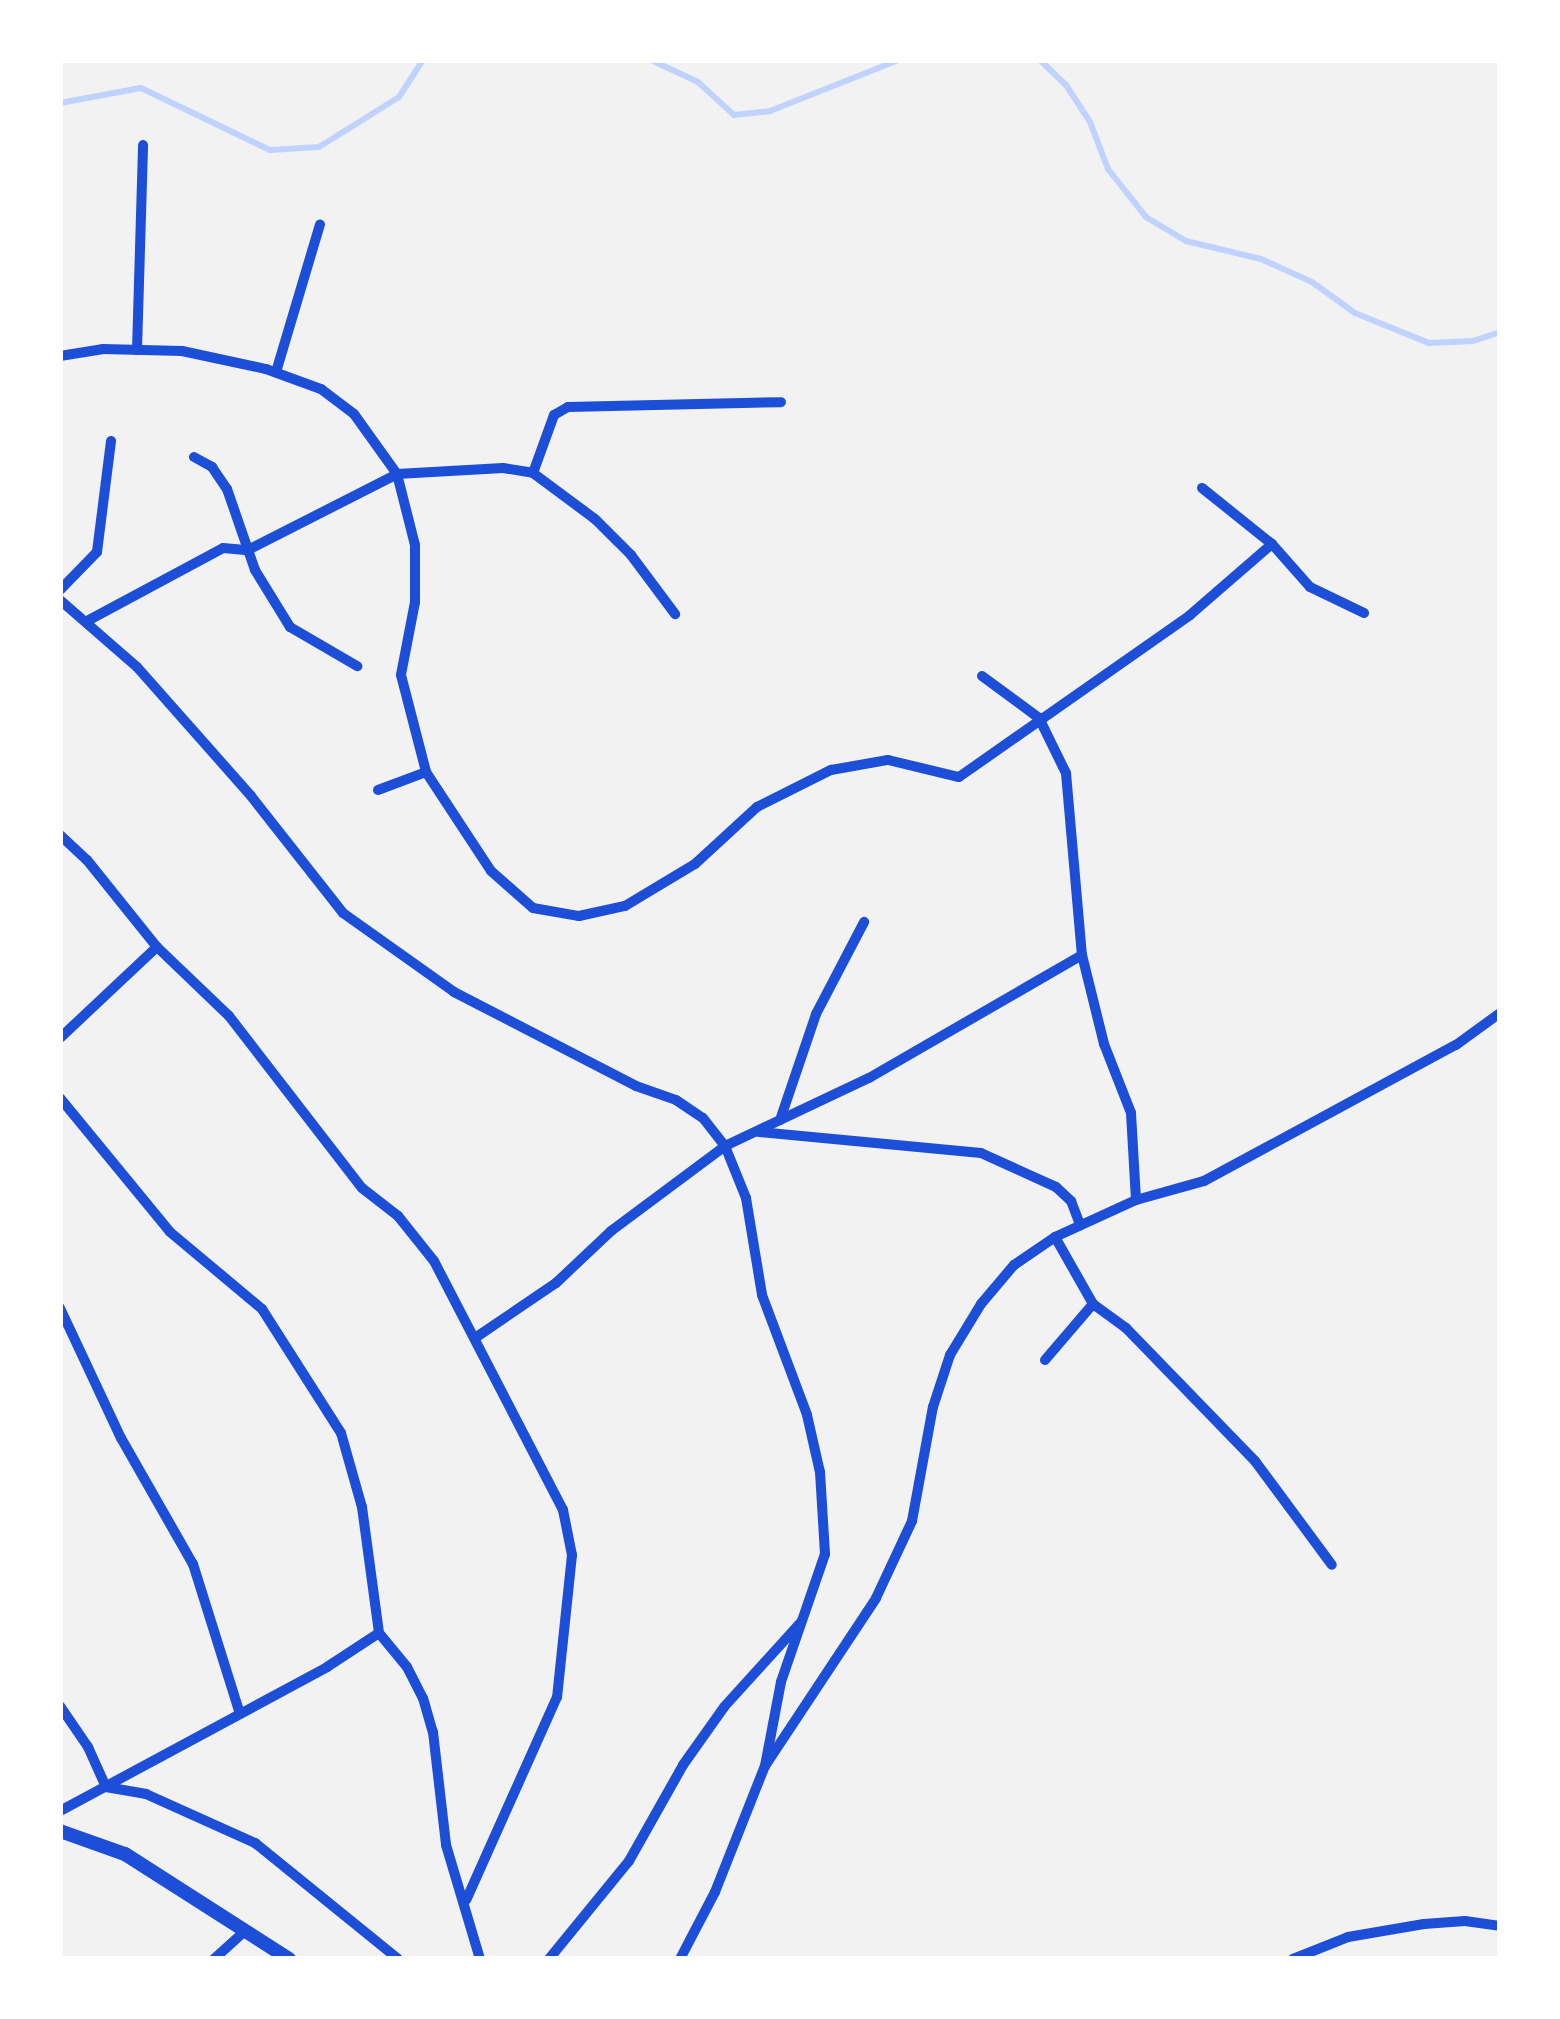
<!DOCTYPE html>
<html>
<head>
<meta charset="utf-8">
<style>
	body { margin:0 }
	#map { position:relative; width:1560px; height:2019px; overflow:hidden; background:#f2f2f2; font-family:"Archivo Narrow",sans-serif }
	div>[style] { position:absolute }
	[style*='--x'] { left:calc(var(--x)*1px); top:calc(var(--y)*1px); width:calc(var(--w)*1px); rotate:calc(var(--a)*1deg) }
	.stream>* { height:6px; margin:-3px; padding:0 3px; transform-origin:3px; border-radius:3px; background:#bfd3fe }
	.minor>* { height:10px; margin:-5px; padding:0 5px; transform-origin:5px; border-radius:5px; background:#1d4ed8 }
	.tertiary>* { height:14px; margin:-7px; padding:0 7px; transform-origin:7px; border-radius:7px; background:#1d4ed8 }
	span { translate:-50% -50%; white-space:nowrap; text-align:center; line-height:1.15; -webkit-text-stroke:12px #fff; paint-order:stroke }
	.frame { position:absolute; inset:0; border:63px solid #fff; pointer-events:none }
</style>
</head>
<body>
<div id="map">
	<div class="stream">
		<i style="--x:651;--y:60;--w:52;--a:25.1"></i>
		<i style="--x:698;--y:82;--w:49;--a:42.5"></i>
		<i style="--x:734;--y:115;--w:36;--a:-6"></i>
		<i style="--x:770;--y:111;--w:139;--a:-21.6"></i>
		<i style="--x:1040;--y:60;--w:36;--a:44"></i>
		<i style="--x:1066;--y:85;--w:44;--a:57"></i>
		<i style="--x:1090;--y:122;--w:50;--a:69"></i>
		<i style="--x:1108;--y:169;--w:61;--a:51.6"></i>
		<i style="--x:1146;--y:217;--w:47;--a:31"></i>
		<i style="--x:1186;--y:241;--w:77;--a:13.5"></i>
		<i style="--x:1261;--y:259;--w:56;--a:24.3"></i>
		<i style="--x:1312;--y:282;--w:53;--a:35.8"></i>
		<i style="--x:1355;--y:313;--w:80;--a:22.1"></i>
		<i style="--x:1429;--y:343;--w:44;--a:-2.6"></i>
		<i style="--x:1473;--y:341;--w:28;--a:-18"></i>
		<i style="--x:60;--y:103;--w:82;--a:-10.5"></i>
		<i style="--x:141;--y:88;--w:143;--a:25.7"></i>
		<i style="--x:270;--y:150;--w:49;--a:-3.5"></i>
		<i style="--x:319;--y:147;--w:94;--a:-32"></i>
		<i style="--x:399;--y:97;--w:44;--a:-57"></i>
	</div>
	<div class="minor">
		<i style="--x:137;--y:350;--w:205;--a:-88.3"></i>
		<i style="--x:60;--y:356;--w:44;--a:-9.2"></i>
		<i style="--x:103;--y:349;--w:79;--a:1.5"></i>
		<i style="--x:182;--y:351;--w:86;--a:12.1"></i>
		<i style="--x:266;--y:369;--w:59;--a:20"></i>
		<i style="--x:321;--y:389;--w:41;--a:37.1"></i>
		<i style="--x:354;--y:414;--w:74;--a:54.4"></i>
		<i style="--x:397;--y:474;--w:73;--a:75.8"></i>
		<i style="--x:415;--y:545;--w:57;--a:90"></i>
		<i style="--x:415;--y:602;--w:74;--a:100.9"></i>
		<i style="--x:401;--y:675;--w:100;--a:75.5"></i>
		<i style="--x:426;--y:772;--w:118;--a:56.7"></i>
		<i style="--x:491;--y:871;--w:56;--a:41.4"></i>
		<i style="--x:533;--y:908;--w:47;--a:9.9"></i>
		<i style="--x:579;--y:916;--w:47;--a:-12.3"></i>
		<i style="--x:625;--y:906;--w:82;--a:-31"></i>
		<i style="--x:695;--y:864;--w:84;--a:-42.6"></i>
		<i style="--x:757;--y:807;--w:83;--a:-26.6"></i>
		<i style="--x:831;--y:770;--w:58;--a:-10"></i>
		<i style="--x:888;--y:760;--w:73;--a:13.5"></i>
		<i style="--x:959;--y:777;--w:282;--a:-35"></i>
		<i style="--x:1190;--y:615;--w:108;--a:-40.9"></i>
		<i style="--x:276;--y:372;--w:154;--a:-73.4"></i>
		<i style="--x:194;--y:457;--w:21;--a:29"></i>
		<i style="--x:212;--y:467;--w:27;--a:56"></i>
		<i style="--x:227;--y:489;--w:86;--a:70.9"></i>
		<i style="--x:255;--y:570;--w:67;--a:58.4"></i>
		<i style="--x:290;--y:627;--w:78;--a:30.2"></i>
		<i style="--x:533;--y:473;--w:62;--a:-70.1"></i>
		<i style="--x:554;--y:415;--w:16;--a:-30"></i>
		<i style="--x:568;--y:407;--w:213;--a:-1.3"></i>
		<i style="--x:1202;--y:488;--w:90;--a:38.7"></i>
		<i style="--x:1272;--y:544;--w:57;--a:48.5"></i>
		<i style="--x:1310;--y:587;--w:60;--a:25.7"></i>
		<i style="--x:60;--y:590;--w:53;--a:-45.8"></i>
		<i style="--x:97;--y:552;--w:112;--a:-82.8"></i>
		<i style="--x:60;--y:600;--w:102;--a:41"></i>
		<i style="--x:137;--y:667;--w:172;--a:48.5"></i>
		<i style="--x:251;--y:796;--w:149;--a:51.8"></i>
		<i style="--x:343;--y:913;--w:136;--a:35.4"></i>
		<i style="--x:454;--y:992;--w:205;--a:27.3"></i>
		<i style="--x:636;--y:1086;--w:42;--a:19.3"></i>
		<i style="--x:676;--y:1100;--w:32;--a:34"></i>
		<i style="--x:703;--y:1118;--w:36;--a:52"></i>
		<i style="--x:725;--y:1146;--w:56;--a:68"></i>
		<i style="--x:746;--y:1198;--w:98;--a:80.6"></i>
		<i style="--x:762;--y:1295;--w:128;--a:69.4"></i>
		<i style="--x:807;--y:1415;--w:58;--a:77.2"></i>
		<i style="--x:820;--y:1472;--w:82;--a:86.5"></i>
		<i style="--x:825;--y:1554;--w:135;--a:109"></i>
		<i style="--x:781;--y:1682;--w:86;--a:100.8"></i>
		<i style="--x:89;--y:620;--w:152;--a:-28.2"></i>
		<i style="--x:223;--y:548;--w:25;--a:5"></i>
		<i style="--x:248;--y:550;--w:167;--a:-27"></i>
		<i style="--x:397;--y:474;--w:106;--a:-3.2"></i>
		<i style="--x:503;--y:468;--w:30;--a:9"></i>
		<i style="--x:533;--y:473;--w:77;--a:36.6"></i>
		<i style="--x:595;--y:519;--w:51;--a:45"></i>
		<i style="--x:631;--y:555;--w:74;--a:53.3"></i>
		<i style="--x:982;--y:676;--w:71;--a:36.4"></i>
		<i style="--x:1039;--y:718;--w:61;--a:63.9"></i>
		<i style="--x:1066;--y:773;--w:183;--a:85"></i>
		<i style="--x:1082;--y:955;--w:92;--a:76.1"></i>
		<i style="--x:1104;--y:1044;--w:74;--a:68.6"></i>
		<i style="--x:1131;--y:1113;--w:87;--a:86.7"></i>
		<i style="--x:378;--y:790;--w:51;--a:-20.6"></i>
		<i style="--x:60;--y:835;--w:37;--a:43"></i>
		<i style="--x:87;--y:860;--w:112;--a:51.2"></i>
		<i style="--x:157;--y:947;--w:100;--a:43.8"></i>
		<i style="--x:229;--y:1016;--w:217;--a:52.3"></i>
		<i style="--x:362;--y:1188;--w:46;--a:37.9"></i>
		<i style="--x:398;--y:1216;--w:58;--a:51.3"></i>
		<i style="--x:434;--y:1261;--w:280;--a:62.6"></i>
		<i style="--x:563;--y:1510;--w:46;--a:78.7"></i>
		<i style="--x:572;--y:1555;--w:143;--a:96"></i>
		<i style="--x:557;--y:1697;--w:222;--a:114.1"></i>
		<i style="--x:60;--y:1038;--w:133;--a:-43.2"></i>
		<i style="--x:60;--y:1098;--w:173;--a:50.6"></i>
		<i style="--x:170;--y:1232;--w:120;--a:39.9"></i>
		<i style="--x:262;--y:1309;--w:147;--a:57.5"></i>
		<i style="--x:341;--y:1433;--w:77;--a:74.2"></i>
		<i style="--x:362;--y:1507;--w:127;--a:82.3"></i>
		<i style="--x:379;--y:1633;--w:44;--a:50.5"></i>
		<i style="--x:407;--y:1667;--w:35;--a:63"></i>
		<i style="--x:423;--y:1698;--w:35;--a:74"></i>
		<i style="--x:433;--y:1732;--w:114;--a:83.4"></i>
		<i style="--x:446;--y:1845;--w:119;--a:73.4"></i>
		<i style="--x:780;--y:1120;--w:112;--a:-71.2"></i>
		<i style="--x:816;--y:1014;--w:104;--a:-62.4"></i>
		<i style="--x:759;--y:1132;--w:223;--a:5.4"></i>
		<i style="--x:981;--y:1153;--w:82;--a:24.4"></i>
		<i style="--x:1056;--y:1187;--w:21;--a:43"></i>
		<i style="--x:1071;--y:1201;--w:26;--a:69"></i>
		<i style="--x:1055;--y:1237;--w:77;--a:60.4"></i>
		<i style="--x:1093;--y:1304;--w:41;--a:36"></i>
		<i style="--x:1126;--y:1328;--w:185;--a:45.9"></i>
		<i style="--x:1255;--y:1461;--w:129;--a:53.5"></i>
		<i style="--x:60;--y:1308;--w:144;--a:64.9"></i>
		<i style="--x:121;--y:1438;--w:145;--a:60.3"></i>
		<i style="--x:193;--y:1564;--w:157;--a:72.6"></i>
		<i style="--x:475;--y:1338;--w:98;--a:-34.2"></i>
		<i style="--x:556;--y:1283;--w:76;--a:-43.4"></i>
		<i style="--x:611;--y:1231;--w:142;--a:-36.7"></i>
		<i style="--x:725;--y:1146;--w:159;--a:-25.3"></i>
		<i style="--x:869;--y:1078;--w:246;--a:-30"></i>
		<i style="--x:1045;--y:1360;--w:74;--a:-49.4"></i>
		<i style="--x:60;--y:1706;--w:50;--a:55.7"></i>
		<i style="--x:88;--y:1747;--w:44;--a:65.8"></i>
		<i style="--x:106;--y:1787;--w:41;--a:9.9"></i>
		<i style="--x:146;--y:1794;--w:120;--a:24.2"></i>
		<i style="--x:255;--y:1843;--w:184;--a:39"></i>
		<i style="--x:60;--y:1811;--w:303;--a:-28.3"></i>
		<i style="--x:327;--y:1667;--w:62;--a:-33.2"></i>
		<i style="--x:214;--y:1959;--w:43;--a:-42.2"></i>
		<i style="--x:549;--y:1959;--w:127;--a:-50.8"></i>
		<i style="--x:629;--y:1861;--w:110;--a:-60.6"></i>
		<i style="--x:683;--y:1765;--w:71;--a:-54.7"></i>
		<i style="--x:724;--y:1707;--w:115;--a:-47.8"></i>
		<i style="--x:680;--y:1959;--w:76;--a:-62.4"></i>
		<i style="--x:715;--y:1892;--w:136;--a:-68.4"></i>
		<i style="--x:765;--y:1766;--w:201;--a:-56.5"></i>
		<i style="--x:876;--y:1598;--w:85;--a:-64.9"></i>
		<i style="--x:912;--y:1521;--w:116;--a:-79.6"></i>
		<i style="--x:933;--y:1407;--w:55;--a:-71.9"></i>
		<i style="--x:950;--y:1355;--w:60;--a:-58.7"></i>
		<i style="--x:981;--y:1304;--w:51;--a:-49.8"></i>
		<i style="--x:1014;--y:1265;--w:50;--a:-34.3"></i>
		<i style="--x:1055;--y:1237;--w:89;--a:-24.6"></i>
		<i style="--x:1136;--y:1200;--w:71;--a:-15.6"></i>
		<i style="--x:1204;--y:1181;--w:286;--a:-28.4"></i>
		<i style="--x:1456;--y:1045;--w:54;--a:-36"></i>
		<i style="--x:1293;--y:1959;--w:59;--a:-21.8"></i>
		<i style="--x:1348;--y:1937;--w:77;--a:-9.7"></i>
		<i style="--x:1424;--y:1924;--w:41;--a:-4.2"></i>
		<i style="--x:1465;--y:1921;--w:35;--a:8"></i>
	</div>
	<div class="tertiary">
		<i style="--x:60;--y:1831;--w:69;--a:19.5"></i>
		<i style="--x:125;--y:1854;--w:195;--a:32.6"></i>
	</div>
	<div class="frame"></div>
</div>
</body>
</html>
